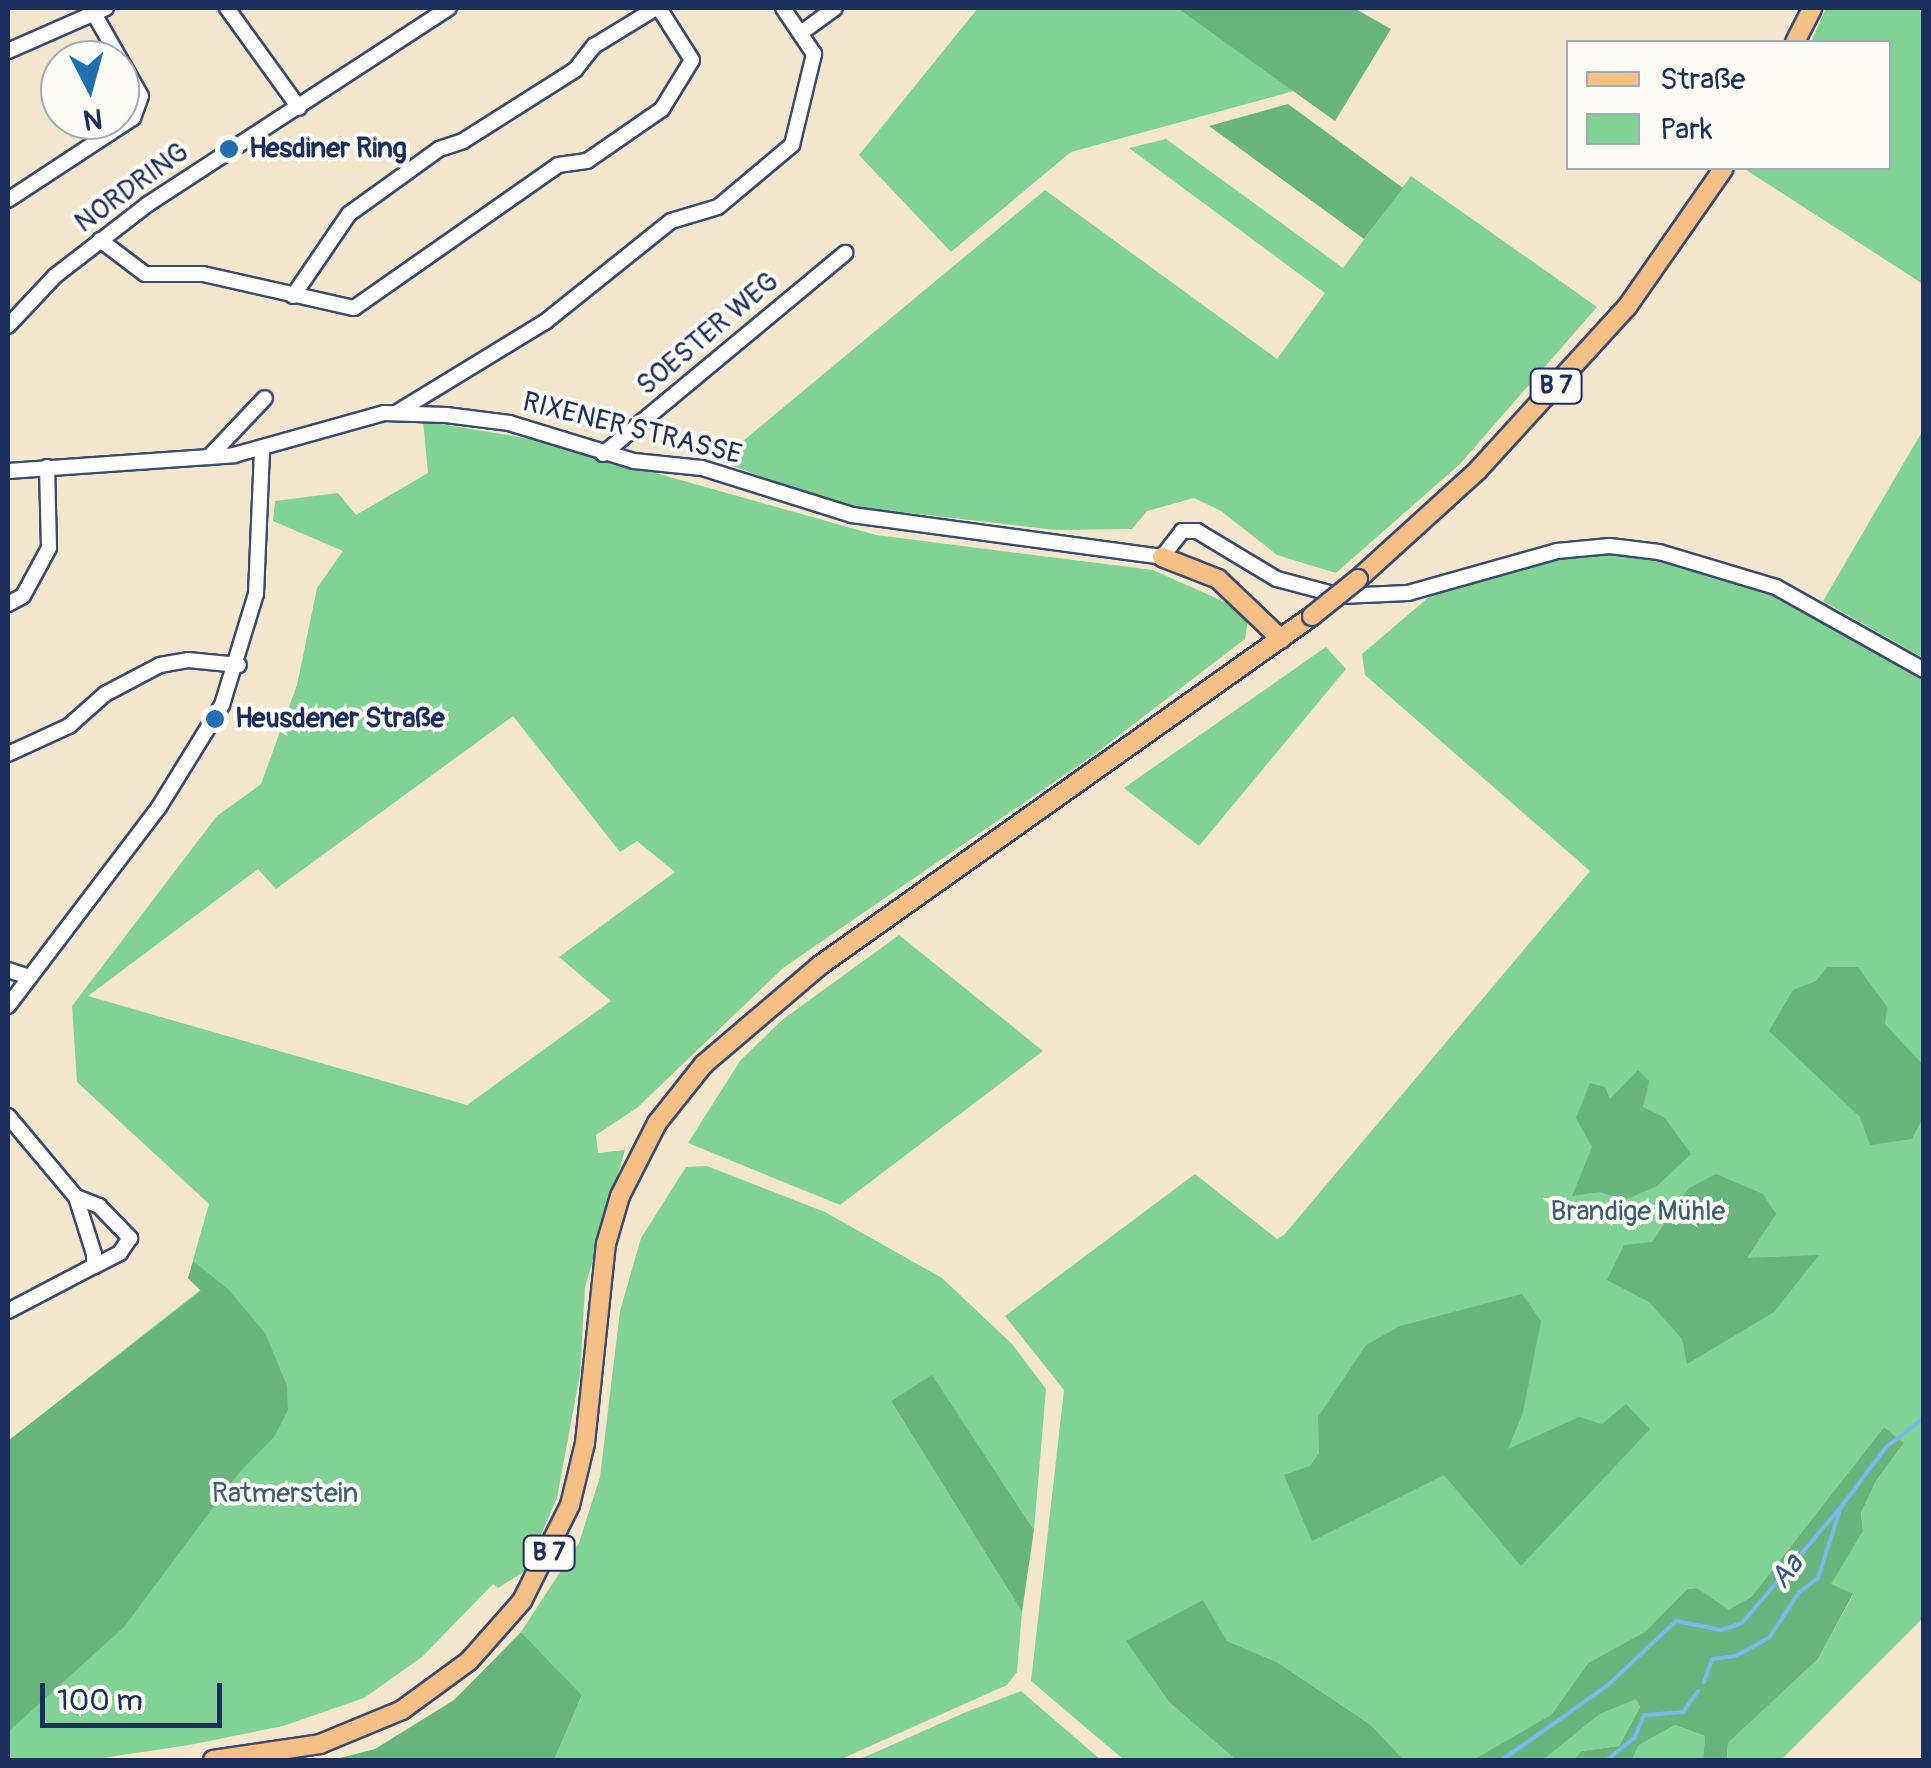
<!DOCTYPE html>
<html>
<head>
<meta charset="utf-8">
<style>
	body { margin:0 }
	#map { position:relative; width:1931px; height:1768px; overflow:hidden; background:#f2e7cd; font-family:Pangolin,sans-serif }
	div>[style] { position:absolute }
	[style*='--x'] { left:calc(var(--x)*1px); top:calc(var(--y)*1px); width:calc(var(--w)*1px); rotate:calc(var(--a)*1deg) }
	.green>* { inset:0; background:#80d395 }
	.forest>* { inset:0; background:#68b57e }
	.stream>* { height:4px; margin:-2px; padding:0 2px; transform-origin:2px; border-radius:2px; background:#7cb6ed }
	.roads { filter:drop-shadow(2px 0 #3b4b6f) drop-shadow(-2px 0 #3b4b6f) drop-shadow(0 2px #3b4b6f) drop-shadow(0 -2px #3b4b6f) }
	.minor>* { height:14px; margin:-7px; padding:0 7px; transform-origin:7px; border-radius:7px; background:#fff }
	.major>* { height:18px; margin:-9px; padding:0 9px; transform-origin:9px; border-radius:9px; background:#f5bf86 }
	.bridges { filter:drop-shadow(2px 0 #3b4b6f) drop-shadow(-2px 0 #3b4b6f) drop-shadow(0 2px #3b4b6f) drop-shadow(0 -2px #3b4b6f) }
	.major-bridge>* { height:18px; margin:-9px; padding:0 9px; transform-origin:9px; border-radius:9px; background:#f5bf86 }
	.dots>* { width:28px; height:28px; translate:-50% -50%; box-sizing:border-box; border:5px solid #fdfcf7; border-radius:50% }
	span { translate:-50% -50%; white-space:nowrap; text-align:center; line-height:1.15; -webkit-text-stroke:8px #fdfcf7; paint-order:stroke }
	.shield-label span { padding:2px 8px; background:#fdfcf7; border:2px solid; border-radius:8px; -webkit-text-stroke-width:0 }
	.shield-label { font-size:25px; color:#1b2f5e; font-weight:700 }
	.poi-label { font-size:28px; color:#1b2f5e; font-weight:700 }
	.left { translate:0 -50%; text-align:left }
	.street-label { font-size:28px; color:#1b2f5e }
	.park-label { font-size:28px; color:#39606e }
	.water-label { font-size:30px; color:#385889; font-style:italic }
	.frame { position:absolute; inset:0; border:10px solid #1b2f5e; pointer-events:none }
	.legend { position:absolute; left:1566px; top:40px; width:325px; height:130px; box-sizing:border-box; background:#fdfcf7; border:2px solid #a3aaba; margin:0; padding:12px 18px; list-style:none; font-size:30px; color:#1b2f5e }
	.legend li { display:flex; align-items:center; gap:20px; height:50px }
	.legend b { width:50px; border:2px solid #a3aaba }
	.north { position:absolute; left:40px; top:40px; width:100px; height:100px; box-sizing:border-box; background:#fdfcf7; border:2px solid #a3aaba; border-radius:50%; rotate:174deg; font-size:28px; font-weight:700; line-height:40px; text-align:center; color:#1b2f5e }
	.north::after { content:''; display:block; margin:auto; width:35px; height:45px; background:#1f6fb2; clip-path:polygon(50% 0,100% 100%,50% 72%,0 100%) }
	.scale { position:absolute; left:40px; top:1683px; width:182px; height:45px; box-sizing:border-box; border:5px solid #1b2f5e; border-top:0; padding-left:12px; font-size:30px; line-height:35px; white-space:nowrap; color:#1b2f5e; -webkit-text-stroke:8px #fdfcf7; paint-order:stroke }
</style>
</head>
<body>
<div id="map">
	<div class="green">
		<i style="clip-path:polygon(978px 8px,1177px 8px,1294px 91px,1071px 152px,951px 252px,859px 155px)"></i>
		<i style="clip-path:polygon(1826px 8px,1923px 8px,1923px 284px,1743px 168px,1888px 168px,1888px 42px,1811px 42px)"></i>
		<i style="clip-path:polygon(1166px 139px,1343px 268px,1411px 176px,1597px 307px,1460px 464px,1336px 573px,1277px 555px,1221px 511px,1194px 498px,1147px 511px,1132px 529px,1056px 530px,839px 505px,719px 461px,1045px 190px,1277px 359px,1325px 293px,1129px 148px)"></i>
		<i style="clip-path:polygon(evenodd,423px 421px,542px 441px,876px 535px,1153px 570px,1225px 602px,1248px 621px,1245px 639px,1092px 756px,783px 968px,638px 1107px,596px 1135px,598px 1153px,625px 1150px,585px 1287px,580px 1374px,557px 1498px,525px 1571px,498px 1588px,493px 1584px,422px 1657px,364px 1698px,283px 1726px,189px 1745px,89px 1760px,8px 1760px,8px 1441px,204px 1287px,193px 1260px,209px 1204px,77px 1082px,72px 1006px,217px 816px,261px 784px,297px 685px,317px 588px,343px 551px,273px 521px,275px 501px,338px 493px,356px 515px,428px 473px,423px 421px,513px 716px,620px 852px,637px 841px,675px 872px,559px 957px,611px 1001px,467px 1105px,88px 996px,258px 869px,276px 889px,513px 716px)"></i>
		<i style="clip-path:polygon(1923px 430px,1923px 658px,1823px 601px)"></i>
		<i style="clip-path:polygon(1596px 549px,1635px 551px,1773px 588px,1923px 673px,1923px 1096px,1912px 1139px,1923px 1119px,1923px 1618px,1781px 1760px,1727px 1760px,1728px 1743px,1818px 1659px,1853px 1595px,1830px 1584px,1863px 1531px,1861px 1513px,1876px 1481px,1904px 1443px,1884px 1427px,1751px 1597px,1729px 1611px,1697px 1588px,1687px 1589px,1646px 1631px,1588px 1663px,1551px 1715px,1499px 1750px,1473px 1760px,1404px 1760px,1371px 1725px,1277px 1662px,1227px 1641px,1203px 1601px,1127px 1642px,1169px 1702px,1236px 1760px,1124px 1760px,1031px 1681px,1064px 1390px,1005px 1316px,1195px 1174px,1277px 1239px,1284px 1235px,1590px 871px,1365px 675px,1362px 654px,1436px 591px)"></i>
		<i style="clip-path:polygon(1326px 647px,1346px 669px,1199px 846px,1124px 788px)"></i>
		<i style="clip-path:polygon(899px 935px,1043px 1051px,840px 1205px,688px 1143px,740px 1061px,782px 1020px)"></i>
		<i style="clip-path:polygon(707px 1166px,825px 1212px,942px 1278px,1012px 1344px,1046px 1389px,1034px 1530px,932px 1376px,891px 1401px,1022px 1612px,1017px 1672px,1007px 1685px,839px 1760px,554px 1760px,582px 1695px,521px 1632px,579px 1543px,600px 1477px,620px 1311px,641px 1238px,686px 1167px)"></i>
		<i style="clip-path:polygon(1021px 1691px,1101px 1760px,858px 1760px,966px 1712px)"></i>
		<i style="clip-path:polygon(1637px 1698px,1640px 1707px,1619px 1746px,1581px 1751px,1574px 1760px,1543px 1760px,1600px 1714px)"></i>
		<i style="clip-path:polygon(1675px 1725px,1705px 1736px,1703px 1760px,1632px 1760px,1639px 1745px)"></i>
	</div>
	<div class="forest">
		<i style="clip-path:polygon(1177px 8px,1354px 8px,1391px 29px,1335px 121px)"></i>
		<i style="clip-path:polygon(1288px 104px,1403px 188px,1364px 239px,1209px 126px)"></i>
		<i style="clip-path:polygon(1827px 967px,1858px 967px,1887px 1007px,1885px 1024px,1923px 1065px,1923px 1119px,1912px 1139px,1870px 1145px,1860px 1117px,1769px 1031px,1793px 990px,1816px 981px)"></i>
		<i style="clip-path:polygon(1638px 1070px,1649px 1081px,1643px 1107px,1665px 1118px,1691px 1154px,1657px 1186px,1625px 1200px,1600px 1192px,1572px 1196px,1592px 1147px,1576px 1118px,1590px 1083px,1605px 1087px,1610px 1099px)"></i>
		<i style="clip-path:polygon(1716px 1174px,1763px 1194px,1776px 1214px,1747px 1258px,1819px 1255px,1774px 1312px,1687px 1364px,1682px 1339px,1649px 1302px,1607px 1280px,1624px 1245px,1652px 1242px,1689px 1188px)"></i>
		<i style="clip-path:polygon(193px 1261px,229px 1290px,265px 1333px,287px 1386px,288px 1410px,274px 1437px,238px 1474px,124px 1627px,8px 1732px,8px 1441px,201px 1291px,188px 1278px)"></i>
		<i style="clip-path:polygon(1522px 1294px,1541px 1321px,1523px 1412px,1508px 1449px,1579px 1417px,1602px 1424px,1626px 1404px,1650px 1429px,1521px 1566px,1444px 1475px,1312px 1541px,1284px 1475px,1310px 1466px,1319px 1453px,1318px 1417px,1366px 1345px,1400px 1326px)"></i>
		<i style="clip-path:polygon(932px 1375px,1034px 1530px,1022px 1612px,891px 1401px)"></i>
		<i style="clip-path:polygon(1884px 1427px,1904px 1443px,1876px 1481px,1861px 1513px,1863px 1531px,1831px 1584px,1853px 1594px,1818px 1659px,1728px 1743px,1727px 1760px,1703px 1760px,1705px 1736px,1675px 1725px,1639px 1745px,1632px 1760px,1574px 1760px,1581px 1751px,1619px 1746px,1640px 1707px,1636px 1699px,1600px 1714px,1543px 1760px,1473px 1760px,1551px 1715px,1588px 1663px,1646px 1631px,1687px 1589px,1697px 1588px,1729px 1610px,1751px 1597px)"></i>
		<i style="clip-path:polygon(1203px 1600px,1227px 1641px,1277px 1662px,1371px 1725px,1404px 1760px,1236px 1760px,1169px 1702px,1126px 1641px)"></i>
		<i style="clip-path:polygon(521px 1632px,582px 1695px,554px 1760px,332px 1760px,375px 1749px,454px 1700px)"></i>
	</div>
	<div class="stream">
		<i style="--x:1704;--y:1682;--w:24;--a:-71"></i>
		<i style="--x:1712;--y:1659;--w:24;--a:-7"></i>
		<i style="--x:1736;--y:1656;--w:38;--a:-29"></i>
		<i style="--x:1769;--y:1638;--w:55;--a:-56.9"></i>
		<i style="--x:1799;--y:1592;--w:24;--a:-36"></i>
		<i style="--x:1818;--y:1578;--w:75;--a:-72.1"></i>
		<i style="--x:1841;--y:1507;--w:75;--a:-53.1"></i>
		<i style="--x:1886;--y:1447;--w:48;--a:-37.3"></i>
		<i style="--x:1502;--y:1760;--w:128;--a:-35.2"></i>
		<i style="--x:1607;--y:1686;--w:95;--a:-43.3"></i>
		<i style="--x:1676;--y:1621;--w:46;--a:11.3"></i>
		<i style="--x:1721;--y:1630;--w:22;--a:-18"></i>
		<i style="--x:1742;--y:1623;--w:153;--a:-49.5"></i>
		<i style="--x:1607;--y:1760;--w:36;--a:-39"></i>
		<i style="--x:1635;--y:1737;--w:24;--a:-68"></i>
		<i style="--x:1644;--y:1715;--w:39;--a:-4"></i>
		<i style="--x:1683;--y:1712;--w:26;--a:-54"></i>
	</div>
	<div class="roads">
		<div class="minor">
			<i style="--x:227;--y:8;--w:123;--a:54.2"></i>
			<i style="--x:801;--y:33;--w:42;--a:-36.3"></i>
			<i style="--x:8;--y:51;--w:107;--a:-23.7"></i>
			<i style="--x:8;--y:200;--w:149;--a:-33.3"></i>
			<i style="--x:133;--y:118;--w:23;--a:-70"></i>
			<i style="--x:141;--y:96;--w:97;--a:-119.7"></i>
			<i style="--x:100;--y:240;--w:56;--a:37.1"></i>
			<i style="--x:145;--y:274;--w:58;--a:0"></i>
			<i style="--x:203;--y:274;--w:155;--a:12.7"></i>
			<i style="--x:354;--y:308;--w:249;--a:-35"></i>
			<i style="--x:558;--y:165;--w:29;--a:-8"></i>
			<i style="--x:587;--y:161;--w:91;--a:-34.7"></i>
			<i style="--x:662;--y:109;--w:57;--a:-58.5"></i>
			<i style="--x:692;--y:60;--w:62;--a:-122.4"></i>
			<i style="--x:293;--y:296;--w:99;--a:-55.7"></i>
			<i style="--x:349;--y:214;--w:111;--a:-35.8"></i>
			<i style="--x:439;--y:149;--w:25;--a:-18"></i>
			<i style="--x:463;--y:141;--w:133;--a:-32.4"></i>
			<i style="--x:575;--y:70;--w:31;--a:-52"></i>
			<i style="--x:594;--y:46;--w:73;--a:-31.5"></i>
			<i style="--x:8;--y:326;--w:69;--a:-46.8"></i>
			<i style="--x:55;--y:276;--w:118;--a:-37.7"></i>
			<i style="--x:148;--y:204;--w:359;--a:-33.1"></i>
			<i style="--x:399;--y:411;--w:171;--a:-31.4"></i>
			<i style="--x:545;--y:322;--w:161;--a:-38.7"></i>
			<i style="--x:671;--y:221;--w:49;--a:-16.6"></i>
			<i style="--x:718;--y:207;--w:97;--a:-40"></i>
			<i style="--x:792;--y:145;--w:94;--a:-76.4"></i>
			<i style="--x:814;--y:54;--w:55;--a:-124"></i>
			<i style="--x:603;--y:454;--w:315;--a:-39.7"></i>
			<i style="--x:209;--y:457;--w:81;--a:-46.5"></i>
			<i style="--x:8;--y:471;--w:227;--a:-4"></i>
			<i style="--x:234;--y:455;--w:156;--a:-15.6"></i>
			<i style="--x:384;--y:413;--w:62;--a:1.8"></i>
			<i style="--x:446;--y:415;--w:64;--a:7.2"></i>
			<i style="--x:509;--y:423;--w:131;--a:16.9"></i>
			<i style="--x:634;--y:461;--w:68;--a:5.9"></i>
			<i style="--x:702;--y:468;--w:157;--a:17.4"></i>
			<i style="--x:852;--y:515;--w:313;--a:7.7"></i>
			<i style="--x:1162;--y:557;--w:33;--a:-52"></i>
			<i style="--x:1182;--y:531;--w:15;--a:0"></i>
			<i style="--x:1197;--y:531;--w:93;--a:31"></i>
			<i style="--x:1277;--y:579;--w:66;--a:14.9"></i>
			<i style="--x:1341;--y:596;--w:67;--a:-2.6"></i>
			<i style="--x:1408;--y:593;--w:155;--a:-15.7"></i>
			<i style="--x:1557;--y:551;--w:53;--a:-5.4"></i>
			<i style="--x:1610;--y:546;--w:49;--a:7"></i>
			<i style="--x:1659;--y:552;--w:122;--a:16.7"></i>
			<i style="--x:1776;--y:587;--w:170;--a:29.3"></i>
			<i style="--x:8;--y:604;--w:17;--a:-28"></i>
			<i style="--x:23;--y:596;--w:55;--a:-61.6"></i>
			<i style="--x:49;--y:548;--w:81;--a:-91.4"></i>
			<i style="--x:8;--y:754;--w:67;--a:-24.7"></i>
			<i style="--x:69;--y:726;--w:48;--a:-41.6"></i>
			<i style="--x:105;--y:694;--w:62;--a:-27.8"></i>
			<i style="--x:160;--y:665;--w:28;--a:-10"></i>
			<i style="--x:188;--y:660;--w:51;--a:5.6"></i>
			<i style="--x:8;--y:970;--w:22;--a:18"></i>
			<i style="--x:8;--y:1006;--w:250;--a:-52.8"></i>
			<i style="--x:159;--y:807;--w:120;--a:-58.3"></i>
			<i style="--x:222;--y:705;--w:116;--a:-73"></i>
			<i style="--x:256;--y:594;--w:143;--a:-87.6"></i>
			<i style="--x:8;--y:1116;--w:106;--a:50"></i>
			<i style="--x:76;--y:1197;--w:60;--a:72.5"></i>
			<i style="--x:94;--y:1254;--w:12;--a:90"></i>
			<i style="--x:94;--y:1266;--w:97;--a:152.4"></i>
			<i style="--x:76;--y:1197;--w:25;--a:21"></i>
			<i style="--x:99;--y:1206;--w:45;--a:45.9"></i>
			<i style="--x:130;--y:1238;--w:18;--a:124"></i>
			<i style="--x:120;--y:1253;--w:29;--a:153"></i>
		</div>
		<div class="major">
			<i style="--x:1795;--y:42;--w:38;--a:-63"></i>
			<i style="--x:1162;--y:557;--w:60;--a:21.4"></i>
			<i style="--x:1218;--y:579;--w:87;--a:43.6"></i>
			<i style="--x:1358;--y:579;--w:162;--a:-42.2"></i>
			<i style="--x:1478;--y:470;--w:221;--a:-47.6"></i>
			<i style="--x:1627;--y:307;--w:169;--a:-55.1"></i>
			<i style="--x:213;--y:1760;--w:108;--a:-8.5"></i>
			<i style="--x:320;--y:1744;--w:89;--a:-22.5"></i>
			<i style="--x:402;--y:1710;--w:83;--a:-36.2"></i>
			<i style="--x:469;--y:1661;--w:80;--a:-48.5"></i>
			<i style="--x:522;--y:1601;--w:107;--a:-63.4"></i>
			<i style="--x:570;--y:1505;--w:64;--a:-76.4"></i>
			<i style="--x:585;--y:1443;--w:200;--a:-84"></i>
			<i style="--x:606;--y:1244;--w:50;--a:-73.7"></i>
			<i style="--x:620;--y:1196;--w:82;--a:-63.1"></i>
			<i style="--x:657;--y:1123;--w:75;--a:-51.5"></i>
			<i style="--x:704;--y:1064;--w:151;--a:-40.4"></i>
			<i style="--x:819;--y:966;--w:605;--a:-35.37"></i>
		</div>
	</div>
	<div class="bridges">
		<div class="major-bridge">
			<i style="--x:1312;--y:616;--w:59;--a:-38.8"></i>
		</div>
	</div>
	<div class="dots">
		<i style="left:229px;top:149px;background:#1f6fb2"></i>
		<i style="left:215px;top:719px;background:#1f6fb2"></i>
	</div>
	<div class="shield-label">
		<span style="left:1556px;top:386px">B 7</span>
		<span style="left:549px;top:1553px">B 7</span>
	</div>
	<div class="poi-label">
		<span class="left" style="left:249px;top:149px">Hesdiner Ring</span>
		<span class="left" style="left:235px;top:719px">Heusdener Straße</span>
	</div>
	<div class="street-label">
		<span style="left:132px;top:188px;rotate:-36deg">NORDRING</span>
		<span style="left:708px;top:334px;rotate:-40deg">SOESTER WEG</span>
		<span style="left:632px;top:429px;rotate:14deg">RIXENER STRASSE</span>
	</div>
	<div class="park-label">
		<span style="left:1638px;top:1212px">Brandige Mühle</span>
		<span style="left:285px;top:1494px">Ratmerstein</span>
	</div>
	<div class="water-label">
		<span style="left:1787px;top:1572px;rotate:-53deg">Aa</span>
	</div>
	<div class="frame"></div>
	<ul class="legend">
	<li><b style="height:12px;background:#f5bf86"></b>Straße</li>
	<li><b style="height:28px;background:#80d395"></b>Park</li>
	</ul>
	<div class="north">N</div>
	<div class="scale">100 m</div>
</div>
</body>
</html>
